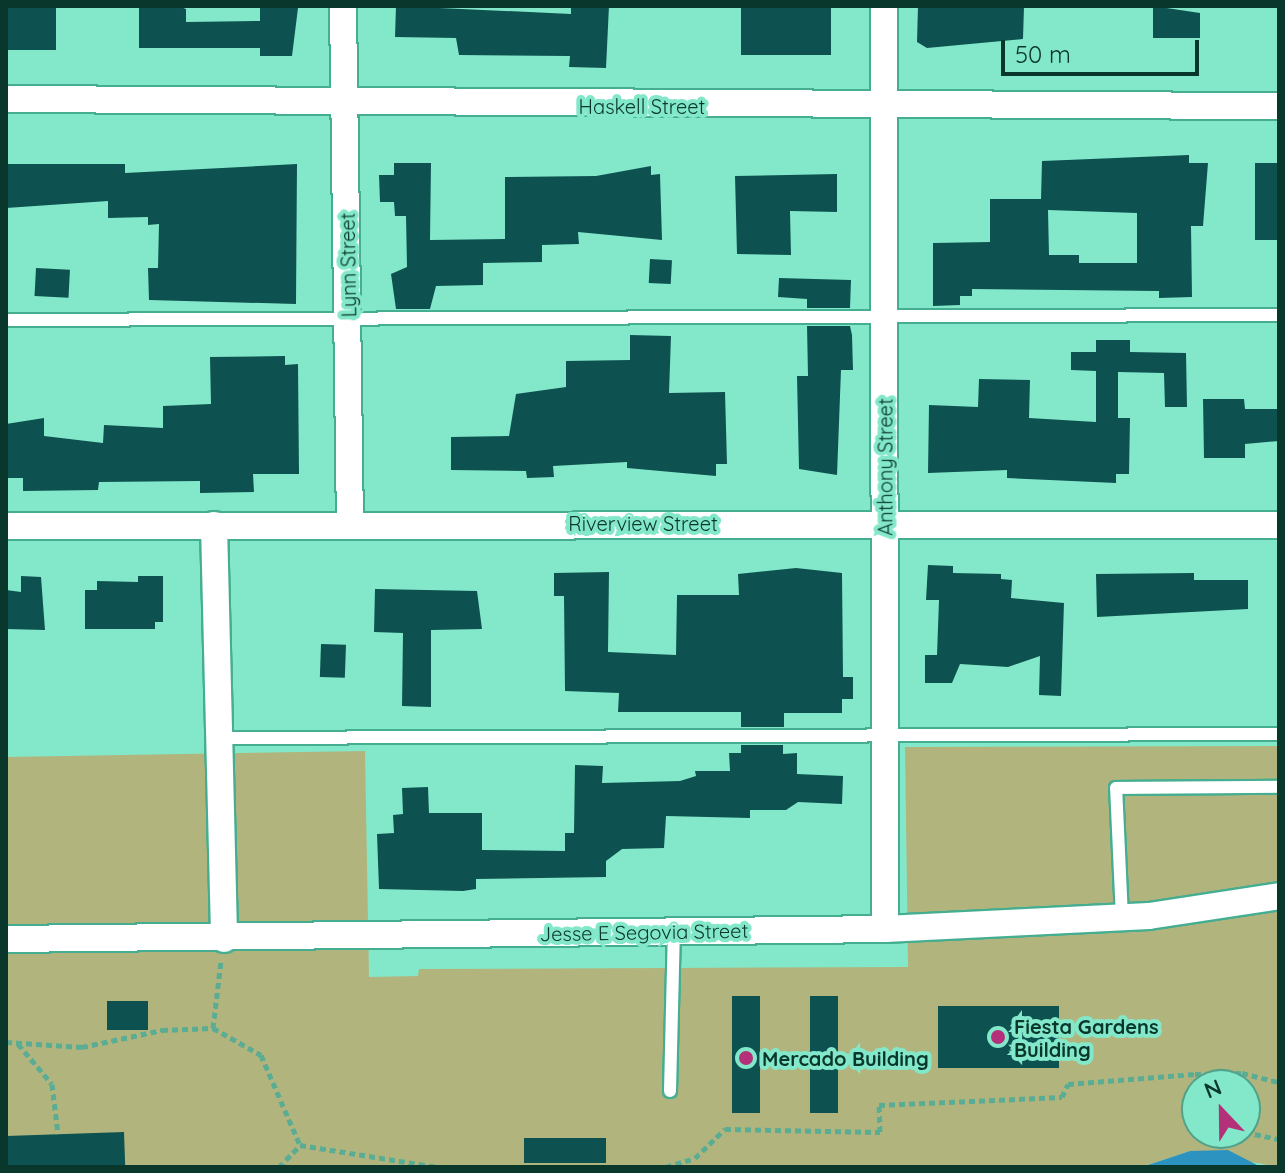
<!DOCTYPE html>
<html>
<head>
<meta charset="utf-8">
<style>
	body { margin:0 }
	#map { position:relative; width:1285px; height:1173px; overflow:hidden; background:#83e8c9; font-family:Quicksand,sans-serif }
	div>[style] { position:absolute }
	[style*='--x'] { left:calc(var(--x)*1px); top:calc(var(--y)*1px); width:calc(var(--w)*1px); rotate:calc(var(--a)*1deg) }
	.green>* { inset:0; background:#b1b57d }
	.water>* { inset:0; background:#2c93c0 }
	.building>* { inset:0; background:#0d5250; transform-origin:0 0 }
	.path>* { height:5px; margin-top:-2.5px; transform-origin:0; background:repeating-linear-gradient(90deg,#5aac93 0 6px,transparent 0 10px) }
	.roads { filter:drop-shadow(2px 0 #45ae90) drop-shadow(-2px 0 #45ae90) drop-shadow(0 2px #45ae90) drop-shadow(0 -2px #45ae90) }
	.service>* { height:12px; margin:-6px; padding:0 6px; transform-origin:6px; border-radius:6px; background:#fff }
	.minor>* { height:26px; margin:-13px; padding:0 13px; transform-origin:13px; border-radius:13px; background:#fff }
	.dots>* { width:22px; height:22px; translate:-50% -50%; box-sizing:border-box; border:4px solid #83e8c9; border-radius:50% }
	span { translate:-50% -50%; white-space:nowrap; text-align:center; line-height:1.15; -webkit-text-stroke:8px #83e8c9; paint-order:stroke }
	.street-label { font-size:20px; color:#09372b }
	.poi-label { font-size:20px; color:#09372b; font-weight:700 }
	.left { translate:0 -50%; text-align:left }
	.frame { position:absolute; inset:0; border:8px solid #09372b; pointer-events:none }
	.north { position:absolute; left:1181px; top:1069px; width:80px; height:80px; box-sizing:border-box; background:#83e8c9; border:2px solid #52a18a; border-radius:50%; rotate:338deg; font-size:22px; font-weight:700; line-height:32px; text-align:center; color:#09372b }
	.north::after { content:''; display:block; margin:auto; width:28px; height:36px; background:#b43179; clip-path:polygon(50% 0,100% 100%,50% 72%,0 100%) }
	.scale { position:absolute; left:1001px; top:40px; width:198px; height:36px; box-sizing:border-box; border:4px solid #09372b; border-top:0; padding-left:10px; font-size:24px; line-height:28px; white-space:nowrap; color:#09372b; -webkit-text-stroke:6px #83e8c9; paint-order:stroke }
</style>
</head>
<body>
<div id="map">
	<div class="green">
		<i style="clip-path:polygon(evenodd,1279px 746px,1279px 1167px,1190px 1151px,1142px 1167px,6px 1167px,6px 757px,365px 751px,369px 977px,418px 976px,419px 969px,908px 967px,905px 747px,1279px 746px,1197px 1085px,1245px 1085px,1245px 1133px,1197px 1133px,1197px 1085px)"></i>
	</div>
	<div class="water">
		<i style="clip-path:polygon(1228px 1150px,1261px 1167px,1142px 1167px,1190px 1151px)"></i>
	</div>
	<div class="building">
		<i style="left:56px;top:6px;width:44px;height:50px;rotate:90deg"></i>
		<i style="clip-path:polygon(139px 6px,178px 6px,186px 9px,186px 22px,260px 21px,260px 6px,298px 8px,292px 56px,260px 56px,260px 48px,139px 48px)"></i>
		<i style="clip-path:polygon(396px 6px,571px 14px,571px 6px,609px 6px,606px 68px,569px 67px,570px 56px,459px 55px,456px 38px,395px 37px)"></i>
		<i style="left:741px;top:6px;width:90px;height:49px"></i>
		<i style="clip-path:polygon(918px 6px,1024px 6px,1023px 39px,927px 48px,917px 42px)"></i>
		<i style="clip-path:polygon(1153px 6px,1200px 13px,1200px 38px,1153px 38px)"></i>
		<i style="clip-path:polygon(evenodd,1189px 155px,1189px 163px,1208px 163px,1203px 226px,1191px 226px,1192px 297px,1159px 298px,1159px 291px,972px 289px,972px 296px,960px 296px,960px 305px,933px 306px,933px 243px,990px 242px,990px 199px,1041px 199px,1042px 161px,1189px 155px,1048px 210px,1137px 213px,1137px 263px,1079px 263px,1079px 255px,1049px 255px,1048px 210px)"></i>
		<i style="clip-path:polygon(394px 163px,431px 163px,430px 240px,505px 239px,505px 177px,596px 176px,651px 166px,651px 175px,660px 174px,662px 240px,578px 232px,579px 244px,542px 245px,542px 262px,483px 263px,483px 285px,436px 286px,430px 309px,396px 309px,391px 274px,407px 267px,406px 216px,395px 216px,394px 202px,380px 202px,379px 175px,394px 175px)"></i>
		<i style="left:1255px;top:163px;width:24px;height:77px"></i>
		<i style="clip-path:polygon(6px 164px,125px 164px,125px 173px,297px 164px,296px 304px,149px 300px,148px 268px,158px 268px,159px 224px,148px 225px,148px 217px,108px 218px,108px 201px,6px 208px)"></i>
		<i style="clip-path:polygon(837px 174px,837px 212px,790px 211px,791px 255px,737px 254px,735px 176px)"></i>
		<i style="left:650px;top:259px;width:22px;height:24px;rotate:3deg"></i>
		<i style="left:36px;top:268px;width:34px;height:28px;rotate:3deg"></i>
		<i style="clip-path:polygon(779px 278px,851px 280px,850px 308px,807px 308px,807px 299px,778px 297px)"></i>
		<i style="clip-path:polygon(807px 326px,850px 326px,852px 335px,853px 370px,841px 370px,837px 475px,799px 469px,797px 376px,808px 376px)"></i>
		<i style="clip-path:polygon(630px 335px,671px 336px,669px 393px,725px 392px,727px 464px,716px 464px,716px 476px,627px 468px,627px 462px,553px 466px,554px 477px,527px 478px,526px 471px,451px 470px,451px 437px,509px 436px,516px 394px,566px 387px,566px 361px,630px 360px)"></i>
		<i style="clip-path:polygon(1096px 340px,1130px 340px,1130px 352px,1186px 353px,1187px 407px,1165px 407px,1164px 373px,1118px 372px,1118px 418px,1130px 418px,1129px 474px,1116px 474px,1116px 483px,1007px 478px,1007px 470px,928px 473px,929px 405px,978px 407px,979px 379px,1030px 380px,1029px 418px,1096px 422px,1096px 371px,1071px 370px,1071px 352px,1096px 352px)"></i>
		<i style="clip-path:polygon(285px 356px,285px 365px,298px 364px,299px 474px,253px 474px,254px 492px,200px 493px,200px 481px,99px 482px,98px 490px,23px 491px,23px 478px,6px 478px,6px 424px,44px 418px,44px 436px,103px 443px,104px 425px,163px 428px,163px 406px,211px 404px,210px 357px)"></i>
		<i style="clip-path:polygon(1203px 399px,1244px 399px,1245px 409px,1279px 409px,1279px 441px,1245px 444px,1245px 458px,1204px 458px)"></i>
		<i style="clip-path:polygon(928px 565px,953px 566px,953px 573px,1001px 574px,1001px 579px,1012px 580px,1011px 598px,1064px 603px,1061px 696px,1039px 695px,1040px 656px,1008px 667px,960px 664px,952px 683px,925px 683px,925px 655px,937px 655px,939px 600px,926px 600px)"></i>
		<i style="clip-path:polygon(796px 568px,842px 573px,843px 677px,853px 677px,853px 699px,842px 699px,842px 713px,784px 713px,784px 727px,741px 727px,741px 712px,618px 712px,619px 693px,565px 691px,564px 596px,554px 596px,554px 573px,609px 572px,608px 652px,676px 655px,677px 595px,739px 595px,738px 574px)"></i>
		<i style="clip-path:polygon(1194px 573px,1194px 580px,1248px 580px,1248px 609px,1097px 617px,1096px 574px)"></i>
		<i style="clip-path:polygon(21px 576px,41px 577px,45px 630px,6px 629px,6px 590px,21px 592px)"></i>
		<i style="clip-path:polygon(138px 576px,163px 576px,163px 622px,155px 622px,155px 629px,85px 629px,85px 590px,97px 590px,97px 581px,138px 582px)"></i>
		<i style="clip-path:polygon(375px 589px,477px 591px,482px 629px,431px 630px,431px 707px,402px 706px,403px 633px,374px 632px)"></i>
		<i style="left:321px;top:644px;width:25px;height:33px;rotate:2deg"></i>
		<i style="clip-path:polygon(741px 745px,783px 745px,783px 754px,797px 753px,797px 774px,843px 776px,842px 804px,798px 802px,786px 810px,750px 810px,750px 818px,666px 816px,664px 848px,622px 849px,606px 861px,606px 877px,476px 879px,476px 889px,463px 891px,379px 889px,377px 834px,394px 833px,393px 815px,403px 814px,402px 788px,428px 787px,429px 813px,482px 813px,482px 850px,565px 851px,565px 833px,574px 833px,575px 765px,603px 766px,602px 783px,680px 781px,696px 776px,695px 771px,730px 771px,729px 753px,741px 753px)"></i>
		<i style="left:732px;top:996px;width:28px;height:117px"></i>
		<i style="left:810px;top:996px;width:28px;height:117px"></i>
		<i style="left:148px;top:1001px;width:29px;height:41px;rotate:90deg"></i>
		<i style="left:938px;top:1006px;width:121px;height:62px"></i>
		<i style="left:124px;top:1132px;width:35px;height:118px;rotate:88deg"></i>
		<i style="left:606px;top:1138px;width:25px;height:82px;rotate:90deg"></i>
	</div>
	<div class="path">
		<i style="--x:213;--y:1028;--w:67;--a:-83.2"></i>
		<i style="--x:6;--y:1042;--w:76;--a:3.8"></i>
		<i style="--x:82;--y:1047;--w:82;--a:-12"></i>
		<i style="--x:162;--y:1030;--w:51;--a:-2.2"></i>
		<i style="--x:213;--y:1028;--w:55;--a:29.4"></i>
		<i style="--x:261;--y:1055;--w:98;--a:66.6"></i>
		<i style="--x:300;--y:1145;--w:139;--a:9.1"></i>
		<i style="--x:18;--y:1044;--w:52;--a:49.6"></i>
		<i style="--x:52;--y:1084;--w:50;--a:83.2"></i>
		<i style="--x:1245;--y:1132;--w:35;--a:12"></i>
		<i style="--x:279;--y:1167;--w:30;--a:-46"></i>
		<i style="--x:666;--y:1167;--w:30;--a:-17"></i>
		<i style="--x:695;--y:1158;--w:42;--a:-44"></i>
		<i style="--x:725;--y:1129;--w:155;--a:1.1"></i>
		<i style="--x:880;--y:1132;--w:27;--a:-92"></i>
		<i style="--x:879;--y:1105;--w:183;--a:-2.5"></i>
		<i style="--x:1062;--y:1097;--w:14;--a:-65"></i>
		<i style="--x:1068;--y:1084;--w:127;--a:-4.5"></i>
		<i style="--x:1195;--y:1074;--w:47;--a:-1.2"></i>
		<i style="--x:1242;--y:1073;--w:38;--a:14"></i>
	</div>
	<div class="roads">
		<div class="service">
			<i style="--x:6;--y:320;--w:1273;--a:-0.23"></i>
			<i style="--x:219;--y:738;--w:1060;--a:-0.22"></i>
			<i style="--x:1122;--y:918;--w:130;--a:-92.6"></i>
			<i style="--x:1116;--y:788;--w:163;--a:-0.4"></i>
			<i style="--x:670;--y:1091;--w:159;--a:-88.6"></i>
		</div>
		<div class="minor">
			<i style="--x:343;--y:6;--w:518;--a:89.23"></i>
			<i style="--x:884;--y:6;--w:923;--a:89.94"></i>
			<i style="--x:6;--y:99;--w:1273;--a:0.32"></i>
			<i style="--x:214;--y:525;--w:414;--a:88.6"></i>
			<i style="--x:6;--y:526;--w:1273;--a:-0.05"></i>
			<i style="--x:6;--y:939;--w:879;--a:-0.65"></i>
			<i style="--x:885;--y:929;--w:264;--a:-2.8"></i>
			<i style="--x:1149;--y:916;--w:132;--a:-8.7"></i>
		</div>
	</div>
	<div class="dots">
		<i style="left:998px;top:1037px;background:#b43179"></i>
		<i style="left:746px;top:1058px;background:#b43179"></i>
	</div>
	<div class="street-label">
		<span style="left:642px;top:106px">Haskell Street</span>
		<span style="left:348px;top:265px;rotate:-91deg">Lynn Street</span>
		<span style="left:885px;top:467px;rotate:-90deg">Anthony Street</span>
		<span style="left:643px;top:523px">Riverview Street</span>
		<span style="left:644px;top:932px;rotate:-1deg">Jesse E Segovia Street</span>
	</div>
	<div class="poi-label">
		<span class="left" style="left:1014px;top:1038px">Fiesta Gardens<br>Building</span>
		<span class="left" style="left:762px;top:1058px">Mercado Building</span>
	</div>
	<div class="frame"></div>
	<div class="north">N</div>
	<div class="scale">50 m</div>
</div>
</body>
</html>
